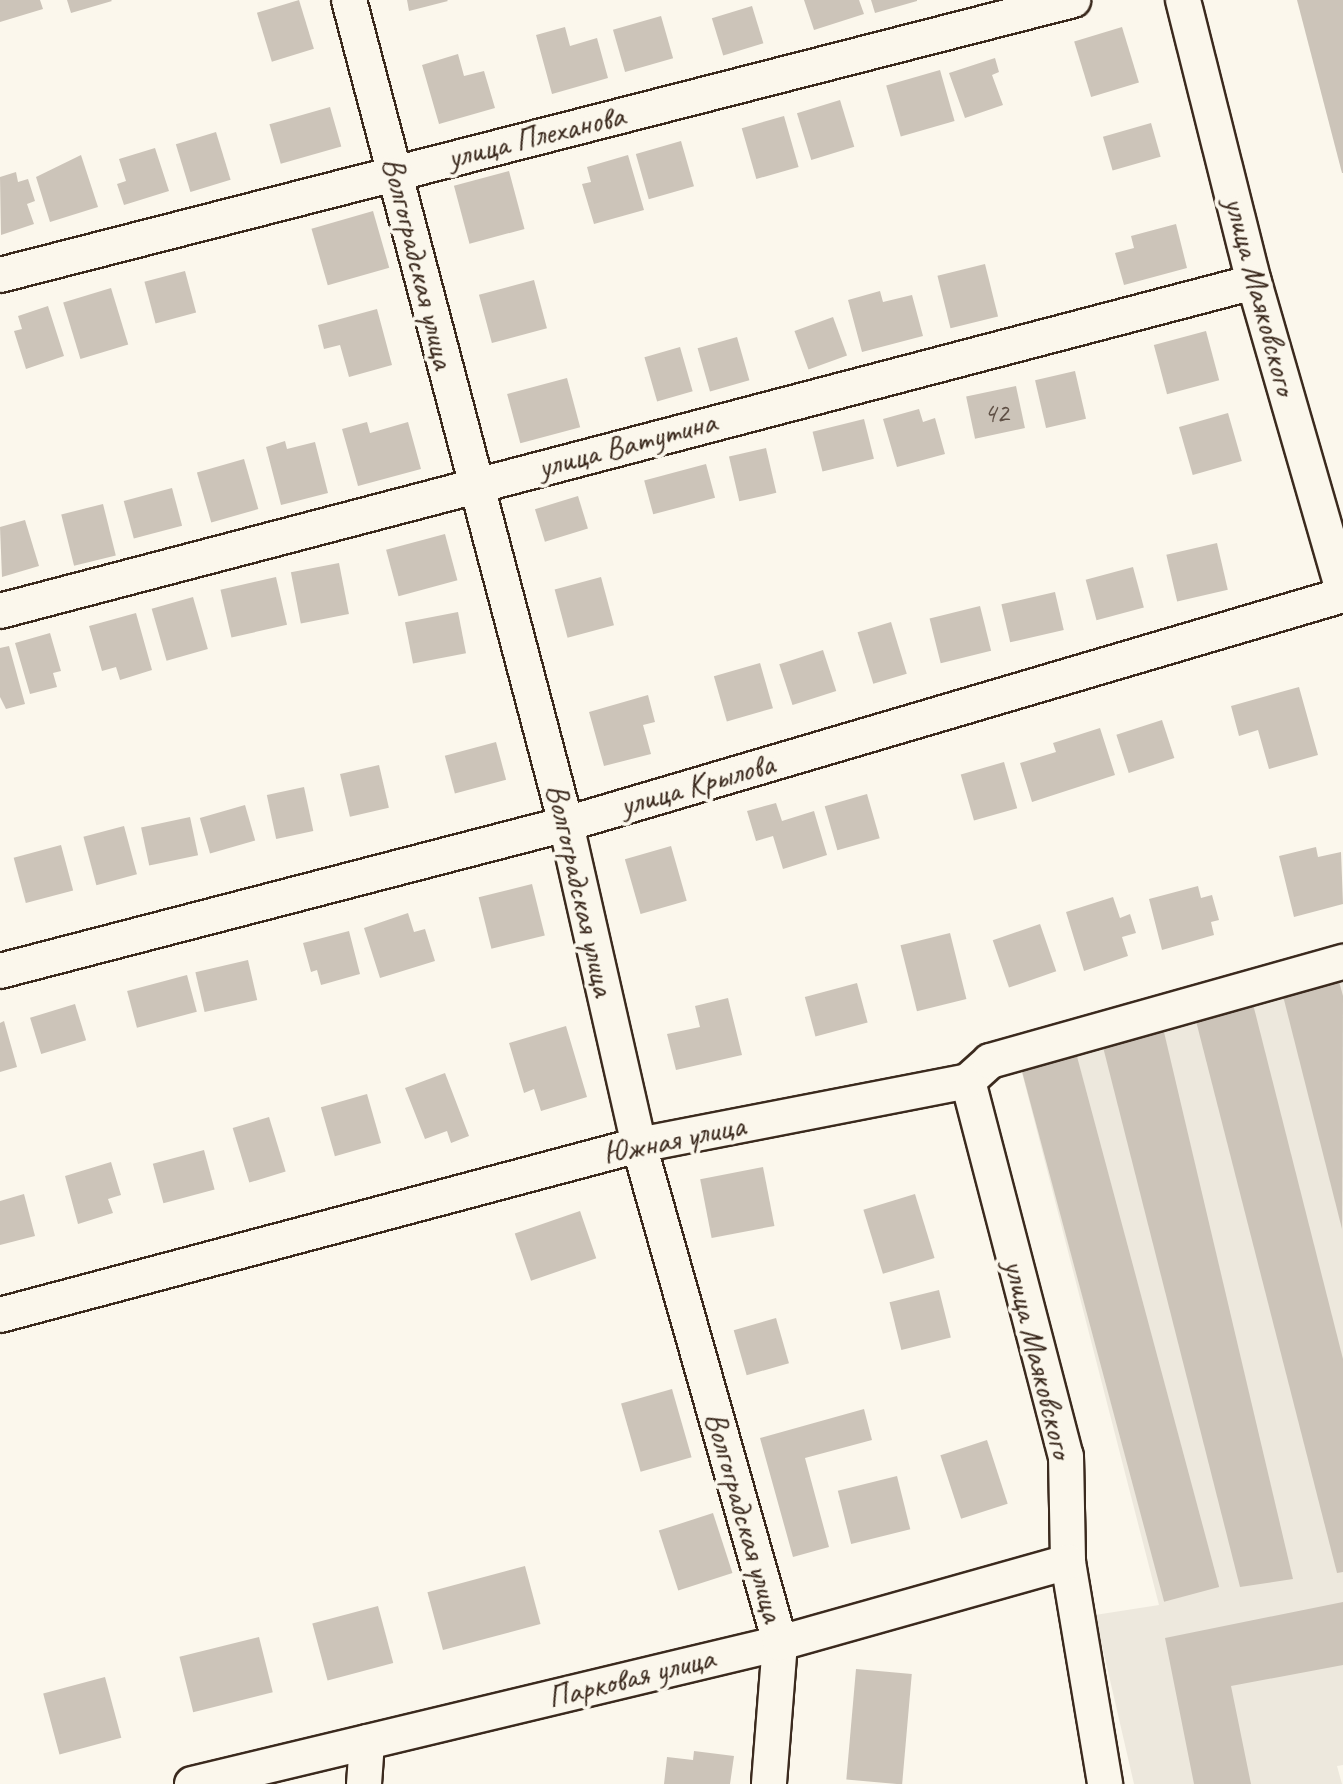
<!DOCTYPE html>
<html>
<head>
<meta charset="utf-8">
<style>
	body { margin:0 }
	#map { position:relative; width:1343px; height:1784px; overflow:hidden; background:#fbf7ec; font-family:Caveat,sans-serif }
	div>[style] { position:absolute }
	[style*='--x'] { left:calc(var(--x)*1px); top:calc(var(--y)*1px); width:calc(var(--w)*1px); rotate:calc(var(--a)*1deg) }
	.built>* { inset:0; background:#ede8dd }
	.building>* { inset:0; background:#ccc4b9; transform-origin:0 0 }
	.roads { filter:drop-shadow(2px 0 #3b2a1e) drop-shadow(-2px 0 #3b2a1e) drop-shadow(0 2px #3b2a1e) drop-shadow(0 -2px #3b2a1e) }
	.minor>* { height:34px; margin:-17px; padding:0 17px; transform-origin:17px; border-radius:17px; background:#fbf7ec }
	span { translate:-50% -50%; white-space:nowrap; text-align:center; line-height:1.15; -webkit-text-stroke:8px #fbf7ec; paint-order:stroke }
	.number-label { font-size:28px; color:#5f5045 }
	.number-label span { -webkit-text-stroke-width:0 }
	.street-label { font-size:32px; color:#3b2a1e }
</style>
</head>
<body>
<div id="map">
	<div class="built">
		<i style="clip-path:polygon(1343px 980px,1343px 1765px,1337px 1766px,1342px 1784px,1134px 1784px,1095px 1615px,1159px 1605px,1019px 1061px)"></i>
	</div>
	<div class="building">
		<i style="clip-path:polygon(0 0,40px 0,43px 9px,0 22px)"></i>
		<i style="clip-path:polygon(67px 0,111px 0,112px 1px,71px 13px)"></i>
		<i style="left:299px;top:0;width:51px;height:44px;rotate:73deg"></i>
		<i style="clip-path:polygon(407px 0,447px 0,448px 1px,409px 11px)"></i>
		<i style="clip-path:polygon(804px 0,859px 0,864px 14px,814px 30px)"></i>
		<i style="clip-path:polygon(871px 0,917px 0,917px 1px,875px 13px)"></i>
		<i style="clip-path:polygon(1297px 0,1343px 0,1343px 173px,1342px 173px)"></i>
		<i style="left:752px;top:6px;width:39px;height:42px;rotate:73deg"></i>
		<i style="left:661px;top:16px;width:44px;height:50px;rotate:74deg"></i>
		<i style="clip-path:polygon(565px 27px,570px 46px,597px 38px,608px 78px,552px 94px,536px 35px)"></i>
		<i style="left:1122px;top:27px;width:58px;height:50px;rotate:73deg"></i>
		<i style="clip-path:polygon(458px 54px,464px 76px,484px 71px,495px 108px,439px 124px,422px 65px)"></i>
		<i style="clip-path:polygon(995px 58px,999px 72px,992px 75px,1003px 105px,965px 118px,949px 73px)"></i>
		<i style="left:940px;top:70px;width:53px;height:56px;rotate:74deg"></i>
		<i style="left:840px;top:100px;width:49px;height:45px;rotate:73deg"></i>
		<i style="left:330px;top:107px;width:41px;height:63px;rotate:74deg"></i>
		<i style="left:784px;top:116px;width:53px;height:44px;rotate:74deg"></i>
		<i style="left:1151px;top:123px;width:35px;height:50px;rotate:74deg"></i>
		<i style="left:216px;top:132px;width:50px;height:42px;rotate:73deg"></i>
		<i style="left:681px;top:141px;width:47px;height:47px;rotate:74deg"></i>
		<i style="clip-path:polygon(155px 148px,169px 191px,124px 205px,117px 184px,126px 181px,119px 159px)"></i>
		<i style="clip-path:polygon(81px 155px,98px 207px,50px 222px,36px 177px)"></i>
		<i style="clip-path:polygon(628px 155px,644px 210px,594px 224px,582px 184px,591px 182px,587px 167px)"></i>
		<i style="left:509px;top:171px;width:60px;height:57px;rotate:75deg"></i>
		<i style="clip-path:polygon(16px 172px,18px 182px,28px 179px,35px 201px,27px 204px,34px 224px,1px 235px,0 177px)"></i>
		<i style="left:373px;top:211px;width:59px;height:64px;rotate:74deg"></i>
		<i style="clip-path:polygon(1176px 224px,1187px 268px,1124px 285px,1115px 253px,1134px 248px,1131px 236px)"></i>
		<i style="left:985px;top:264px;width:54px;height:49px;rotate:76deg"></i>
		<i style="left:185px;top:271px;width:43px;height:42px;rotate:75deg"></i>
		<i style="left:534px;top:280px;width:50px;height:57px;rotate:75deg"></i>
		<i style="left:111px;top:288px;width:59px;height:50px;rotate:73deg"></i>
		<i style="clip-path:polygon(880px 291px,883px 302px,912px 295px,923px 336px,862px 352px,848px 300px)"></i>
		<i style="clip-path:polygon(48px 306px,64px 356px,26px 369px,14px 331px,22px 329px,18px 316px)"></i>
		<i style="clip-path:polygon(377px 309px,392px 365px,349px 377px,340px 345px,324px 349px,318px 325px)"></i>
		<i style="left:833px;top:317px;width:41px;height:41px;rotate:70deg"></i>
		<i style="left:1206px;top:331px;width:51px;height:54px;rotate:75deg"></i>
		<i style="left:737px;top:337px;width:45px;height:41px;rotate:74deg"></i>
		<i style="left:680px;top:347px;width:46px;height:37px;rotate:74deg"></i>
		<i style="left:1075px;top:371px;width:49px;height:41px;rotate:77deg"></i>
		<i style="left:567px;top:378px;width:51px;height:62px;rotate:75deg"></i>
		<i style="left:1016px;top:386px;width:43px;height:51px;rotate:78deg"></i>
		<i style="clip-path:polygon(919px 409px,923px 422px,935px 418px,945px 454px,897px 467px,883px 419px)"></i>
		<i style="left:1228px;top:413px;width:50px;height:51px;rotate:74deg"></i>
		<i style="left:864px;top:419px;width:41px;height:53px;rotate:76deg"></i>
		<i style="clip-path:polygon(367px 422px,370px 433px,408px 422px,421px 469px,358px 486px,342px 429px)"></i>
		<i style="clip-path:polygon(285px 441px,287px 449px,315px 442px,328px 493px,281px 505px,266px 447px)"></i>
		<i style="left:766px;top:448px;width:46px;height:38px;rotate:77deg"></i>
		<i style="left:244px;top:459px;width:52px;height:49px;rotate:74deg"></i>
		<i style="left:706px;top:464px;width:35px;height:64px;rotate:75deg"></i>
		<i style="left:172px;top:488px;width:39px;height:50px;rotate:75deg"></i>
		<i style="left:578px;top:496px;width:34px;height:45px;rotate:73deg"></i>
		<i style="left:103px;top:504px;width:53px;height:43px;rotate:76deg"></i>
		<i style="clip-path:polygon(25px 520px,39px 566px,2px 577px,0 527px)"></i>
		<i style="left:445px;top:534px;width:48px;height:61px;rotate:75deg"></i>
		<i style="left:1217px;top:543px;width:48px;height:52px;rotate:77deg"></i>
		<i style="left:339px;top:563px;width:52px;height:49px;rotate:79deg"></i>
		<i style="left:1133px;top:567px;width:42px;height:49px;rotate:75deg"></i>
		<i style="left:276px;top:577px;width:49px;height:57px;rotate:77deg"></i>
		<i style="left:601px;top:577px;width:50px;height:48px;rotate:75deg"></i>
		<i style="left:1055px;top:592px;width:39px;height:55px;rotate:77deg"></i>
		<i style="left:193px;top:597px;width:54px;height:43px;rotate:74deg"></i>
		<i style="left:980px;top:606px;width:46px;height:52px;rotate:76deg"></i>
		<i style="left:458px;top:612px;width:42px;height:54px;rotate:79deg"></i>
		<i style="clip-path:polygon(136px 613px,152px 670px,120px 680px,116px 667px,102px 671px,89px 626px)"></i>
		<i style="left:891px;top:622px;width:54px;height:35px;rotate:73deg"></i>
		<i style="clip-path:polygon(50px 633px,61px 671px,53px 673px,57px 687px,30px 694px,15px 643px)"></i>
		<i style="clip-path:polygon(9px 646px,25px 704px,6px 709px,0 697px,0 648px)"></i>
		<i style="left:823px;top:650px;width:43px;height:46px;rotate:72deg"></i>
		<i style="left:760px;top:663px;width:47px;height:48px;rotate:74deg"></i>
		<i style="clip-path:polygon(1299px 687px,1318px 755px,1269px 769px,1258px 730px,1239px 736px,1231px 706px)"></i>
		<i style="clip-path:polygon(648px 695px,655px 722px,643px 725px,651px 754px,604px 766px,589px 712px)"></i>
		<i style="left:1162px;top:720px;width:40px;height:48px;rotate:72deg"></i>
		<i style="clip-path:polygon(1100px 728px,1115px 775px,1032px 802px,1020px 763px,1056px 752px,1053px 743px)"></i>
		<i style="left:496px;top:742px;width:39px;height:53px;rotate:75deg"></i>
		<i style="left:1004px;top:762px;width:48px;height:45px;rotate:74deg"></i>
		<i style="left:379px;top:765px;width:44px;height:40px;rotate:77deg"></i>
		<i style="left:304px;top:787px;width:45px;height:38px;rotate:78deg"></i>
		<i style="left:867px;top:794px;width:46px;height:44px;rotate:74deg"></i>
		<i style="clip-path:polygon(776px 803px,782px 821px,814px 811px,827px 855px,783px 869px,773px 836px,756px 841px,747px 811px)"></i>
		<i style="left:245px;top:805px;width:37px;height:47px;rotate:74deg"></i>
		<i style="left:190px;top:817px;width:39px;height:50px;rotate:78deg"></i>
		<i style="left:124px;top:826px;width:50px;height:42px;rotate:75deg"></i>
		<i style="left:61px;top:845px;width:47px;height:49px;rotate:75deg"></i>
		<i style="left:671px;top:846px;width:57px;height:48px;rotate:74deg"></i>
		<i style="clip-path:polygon(1316px 847px,1318px 857px,1341px 852px,1343px 904px,1294px 917px,1279px 856px)"></i>
		<i style="left:532px;top:884px;width:53px;height:55px;rotate:76deg"></i>
		<i style="clip-path:polygon(1198px 886px,1201px 898px,1212px 895px,1219px 920px,1211px 922px,1214px 935px,1162px 950px,1149px 899px)"></i>
		<i style="clip-path:polygon(1113px 897px,1120px 918px,1130px 914px,1136px 933px,1122px 937px,1128px 956px,1084px 971px,1066px 912px)"></i>
		<i style="clip-path:polygon(408px 913px,414px 932px,425px 929px,435px 961px,380px 978px,364px 928px)"></i>
		<i style="left:1040px;top:924px;width:50px;height:50px;rotate:71deg"></i>
		<i style="clip-path:polygon(349px 931px,360px 974px,321px 985px,317px 970px,311px 972px,303px 943px)"></i>
		<i style="left:950px;top:933px;width:68px;height:51px;rotate:76deg"></i>
		<i style="left:248px;top:960px;width:41px;height:54px;rotate:77deg"></i>
		<i style="clip-path:polygon(1337px 974px,1343px 996px,1342px 1229px,1281px 988px)"></i>
		<i style="left:187px;top:975px;width:38px;height:62px;rotate:75deg"></i>
		<i style="left:857px;top:983px;width:41px;height:54px;rotate:75deg"></i>
		<i style="clip-path:polygon(728px 998px,742px 1055px,676px 1070px,667px 1034px,700px 1027px,695px 1006px)"></i>
		<i style="left:75px;top:1004px;width:38px;height:47px;rotate:73deg"></i>
		<i style="clip-path:polygon(1253px 1004px,1343px 1359px,1343px 1572px,1337px 1573px,1196px 1021px)"></i>
		<i style="clip-path:polygon(4px 1021px,17px 1067px,0 1072px,0 1023px)"></i>
		<i style="clip-path:polygon(566px 1026px,587px 1097px,541px 1111px,534px 1089px,524px 1093px,509px 1043px)"></i>
		<i style="clip-path:polygon(1164px 1032px,1293px 1579px,1240px 1587px,1103px 1047px)"></i>
		<i style="left:1075px;top:1049px;width:557px;height:57px;rotate:75deg"></i>
		<i style="clip-path:polygon(445px 1073px,469px 1136px,451px 1143px,447px 1131px,425px 1139px,405px 1088px)"></i>
		<i style="left:367px;top:1094px;width:51px;height:48px;rotate:74deg"></i>
		<i style="left:269px;top:1117px;width:57px;height:38px;rotate:73deg"></i>
		<i style="left:204px;top:1150px;width:41px;height:53px;rotate:75deg"></i>
		<i style="clip-path:polygon(111px 1162px,121px 1195px,108px 1199px,113px 1213px,78px 1224px,65px 1176px)"></i>
		<i style="left:763px;top:1167px;width:60px;height:64px;rotate:79deg"></i>
		<i style="clip-path:polygon(24px 1194px,35px 1236px,0 1245px,0 1201px)"></i>
		<i style="left:915px;top:1194px;width:67px;height:54px;rotate:73deg"></i>
		<i style="left:580px;top:1211px;width:50px;height:69px;rotate:71deg"></i>
		<i style="left:939px;top:1290px;width:49px;height:51px;rotate:76deg"></i>
		<i style="left:776px;top:1318px;width:47px;height:44px;rotate:74deg"></i>
		<i style="left:672px;top:1389px;width:71px;height:53px;rotate:74deg"></i>
		<i style="clip-path:polygon(864px 1409px,872px 1440px,805px 1458px,829px 1547px,793px 1557px,760px 1438px)"></i>
		<i style="left:987px;top:1440px;width:67px;height:49px;rotate:72deg"></i>
		<i style="left:897px;top:1476px;width:55px;height:61px;rotate:76deg"></i>
		<i style="left:713px;top:1513px;width:63px;height:57px;rotate:72deg"></i>
		<i style="left:525px;top:1566px;width:60px;height:101px;rotate:75deg"></i>
		<i style="clip-path:polygon(1343px 1602px,1343px 1665px,1231px 1686px,1251px 1784px,1194px 1784px,1165px 1638px)"></i>
		<i style="left:378px;top:1606px;width:59px;height:68px;rotate:75deg"></i>
		<i style="left:259px;top:1637px;width:57px;height:82px;rotate:76deg"></i>
		<i style="left:856px;top:1669px;width:56px;height:111px;rotate:5deg"></i>
		<i style="left:105px;top:1677px;width:63px;height:64px;rotate:75deg"></i>
		<i style="clip-path:polygon(694px 1751px,734px 1756px,730px 1784px,664px 1784px,667px 1757px,693px 1760px)"></i>
	</div>
	<div class="roads">
		<div class="minor">
			<i style="--x:349;--y:0;--w:852;--a:75.25"></i>
			<i style="--x:566;--y:824;--w:329;--a:77.2"></i>
			<i style="--x:639;--y:1145;--w:518;--a:74.19"></i>
			<i style="--x:780;--y:1643;--w:141;--a:94.5"></i>
			<i style="--x:1183;--y:0;--w:291;--a:75.9"></i>
			<i style="--x:1254;--y:282;--w:322;--a:73.9"></i>
			<i style="--x:0;--y:275;--w:1108;--a:-14.37"></i>
			<i style="--x:0;--y:611;--w:1296;--a:-14.7"></i>
			<i style="--x:0;--y:971;--w:585;--a:-14.56"></i>
			<i style="--x:566;--y:824;--w:810;--a:-16.42"></i>
			<i style="--x:968;--y:1081;--w:388;--a:75.4"></i>
			<i style="--x:1066;--y:1456;--w:106;--a:88.9"></i>
			<i style="--x:1068;--y:1562;--w:225;--a:80.5"></i>
			<i style="--x:0;--y:1315;--w:661;--a:-14.9"></i>
			<i style="--x:639;--y:1145;--w:335;--a:-11"></i>
			<i style="--x:968;--y:1081;--w:30;--a:-42"></i>
			<i style="--x:990;--y:1061;--w:367;--a:-15.7"></i>
			<i style="--x:192;--y:1784;--w:605;--a:-13.48"></i>
			<i style="--x:780;--y:1643;--w:299;--a:-15.7"></i>
			<i style="--x:364;--y:1784;--w:42;--a:-85.9"></i>
		</div>
	</div>
	<div class="number-label">
		<span style="left:996px;top:413px">42</span>
	</div>
	<div class="street-label">
		<span style="left:536px;top:137px;rotate:-14deg">улица Плеханова</span>
		<span style="left:418px;top:263px;rotate:76deg">Волгоградская улица</span>
		<span style="left:1260px;top:296px;rotate:75deg">улица Маяковского</span>
		<span style="left:627px;top:445px;rotate:-15deg">улица Ватутина</span>
		<span style="left:697px;top:785px;rotate:-16deg">улица Крылова</span>
		<span style="left:580px;top:890px;rotate:77deg">Волгоградская улица</span>
		<span style="left:674px;top:1140px;rotate:-12deg">Южная улица</span>
		<span style="left:1038px;top:1359px;rotate:76deg">улица Маяковского</span>
		<span style="left:744px;top:1517px;rotate:74deg">Волгоградская улица</span>
		<span style="left:631px;top:1678px;rotate:-14deg">Парковая улица</span>
	</div>
</div>
</body>
</html>
